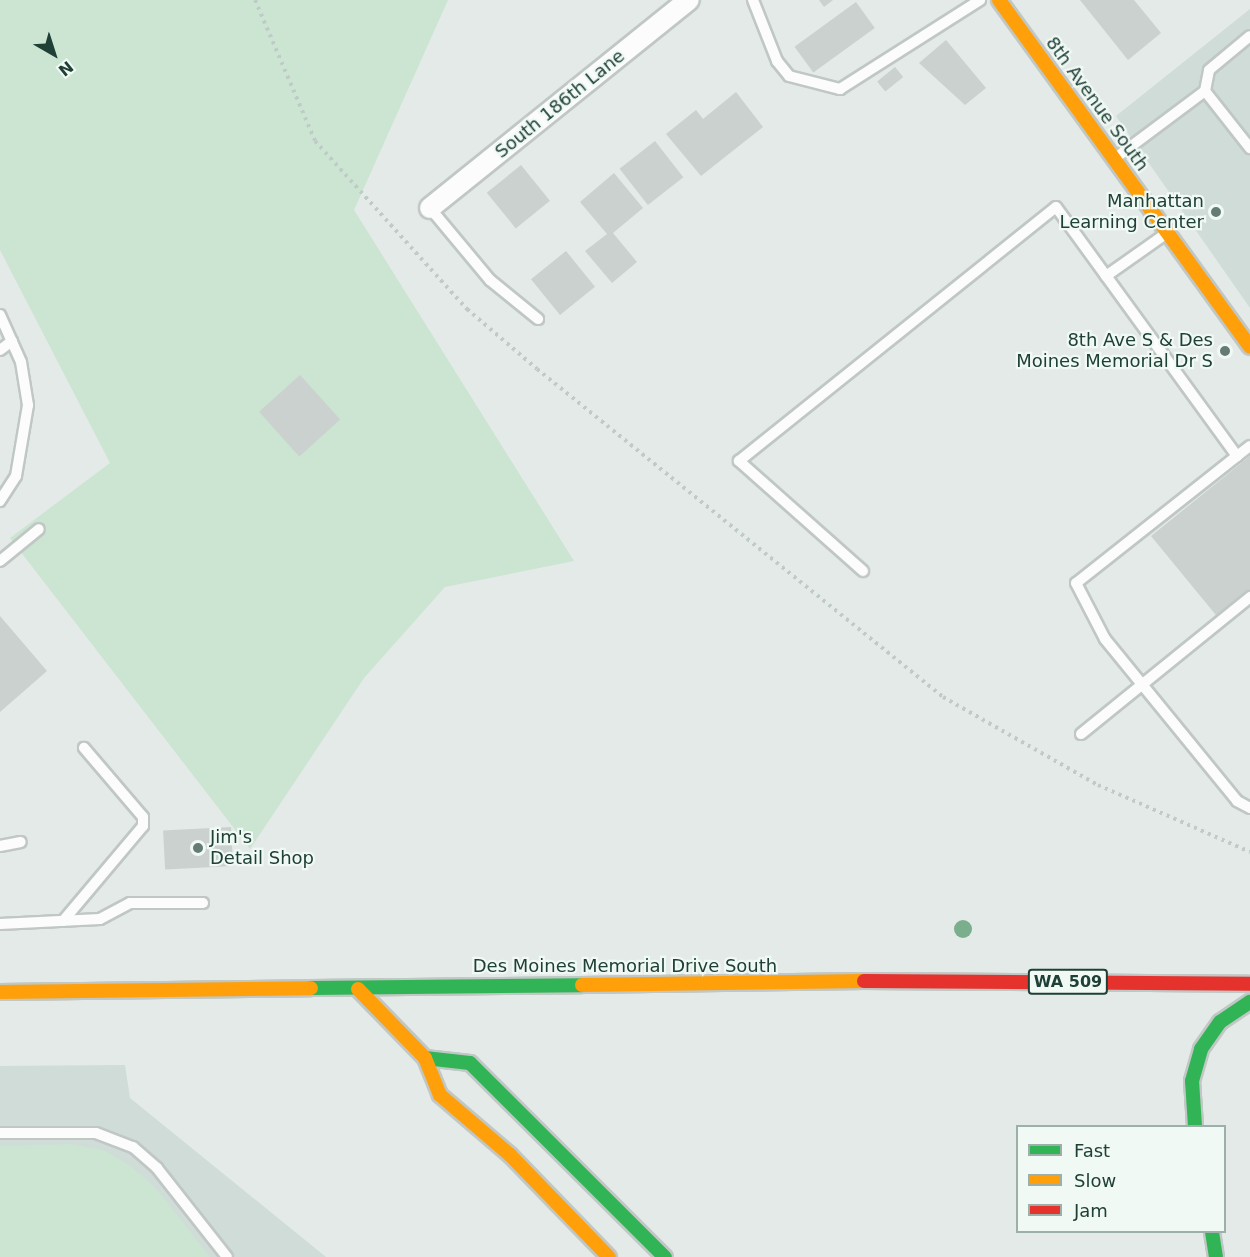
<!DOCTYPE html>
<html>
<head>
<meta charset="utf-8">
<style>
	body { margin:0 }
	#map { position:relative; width:1250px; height:1257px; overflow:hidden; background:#e3eae7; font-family:"DejaVu Sans",sans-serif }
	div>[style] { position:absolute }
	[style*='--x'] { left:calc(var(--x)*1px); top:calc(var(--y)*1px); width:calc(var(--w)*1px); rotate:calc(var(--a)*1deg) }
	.built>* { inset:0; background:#d0dcd7 }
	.green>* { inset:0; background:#cbe5d2 }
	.building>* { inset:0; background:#cad1ce; transform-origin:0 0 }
	.path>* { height:4px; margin-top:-2px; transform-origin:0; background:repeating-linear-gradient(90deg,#c0cac6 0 3px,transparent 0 7.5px) }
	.roads { filter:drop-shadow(2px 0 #c0c7c4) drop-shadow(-2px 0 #c0c7c4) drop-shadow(0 2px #c0c7c4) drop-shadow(0 -2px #c0c7c4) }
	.lane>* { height:10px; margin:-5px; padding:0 5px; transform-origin:5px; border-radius:5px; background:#fbfcfb }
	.street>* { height:20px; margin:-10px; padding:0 10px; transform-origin:10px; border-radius:10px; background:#fbfcfb }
	.fast>* { height:14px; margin:-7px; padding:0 7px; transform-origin:7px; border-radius:7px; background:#30b455 }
	.slow>* { height:14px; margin:-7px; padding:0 7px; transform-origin:7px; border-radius:7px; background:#ff9f0a }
	.jam>* { height:14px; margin:-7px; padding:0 7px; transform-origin:7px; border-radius:7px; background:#e5322d }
	.trees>* { width:18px; height:18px; margin:-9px; border-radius:50%; background:#7aae8d }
	.dots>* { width:16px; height:16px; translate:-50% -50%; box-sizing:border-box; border:3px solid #f1f9f5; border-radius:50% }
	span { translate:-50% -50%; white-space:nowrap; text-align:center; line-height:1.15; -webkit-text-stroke:4.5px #f1f9f5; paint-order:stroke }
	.shield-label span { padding:2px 4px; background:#f1f9f5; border:2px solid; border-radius:4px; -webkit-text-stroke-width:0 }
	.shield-label { font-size:16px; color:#1f4036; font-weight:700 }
	.street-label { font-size:18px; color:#1f4036 }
	.poi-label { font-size:18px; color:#1f4036 }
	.right { translate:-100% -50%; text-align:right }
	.left { translate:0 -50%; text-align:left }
	.legend { position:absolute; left:1016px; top:1125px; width:210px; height:108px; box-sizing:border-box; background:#f1f9f5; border:2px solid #9dafa9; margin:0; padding:8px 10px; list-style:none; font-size:18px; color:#1f4036 }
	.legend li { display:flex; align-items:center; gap:12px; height:30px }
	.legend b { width:30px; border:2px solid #9dafa9 }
	.north { position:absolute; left:24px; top:24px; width:60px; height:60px; -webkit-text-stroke:4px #f1f9f5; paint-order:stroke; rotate:141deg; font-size:16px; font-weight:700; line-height:24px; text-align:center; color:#1f4036 }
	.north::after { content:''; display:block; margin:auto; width:21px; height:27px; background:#1f4036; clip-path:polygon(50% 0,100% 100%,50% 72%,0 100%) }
</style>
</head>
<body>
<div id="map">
	<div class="built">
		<i style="clip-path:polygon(1250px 9px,1250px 308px,1116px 116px)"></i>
		<i style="clip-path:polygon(125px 1065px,130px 1098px,326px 1257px,0 1257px,0 1066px)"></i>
	</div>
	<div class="green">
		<i style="clip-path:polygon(0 0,448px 0,354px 210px,574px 561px,445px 587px,364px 678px,250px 849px,10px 538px,110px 463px,0 250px)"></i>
		<i style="clip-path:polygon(70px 1144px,103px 1150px,128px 1164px,155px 1187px,210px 1257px,0 1257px,0 1146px)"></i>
	</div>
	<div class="building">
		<i style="clip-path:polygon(819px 0,833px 0,824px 7px)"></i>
		<i style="clip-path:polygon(1080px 0,1134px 0,1161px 33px,1128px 60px)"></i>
		<i style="left:856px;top:2px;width:32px;height:76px;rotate:54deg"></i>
		<i style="clip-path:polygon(946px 40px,986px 88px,965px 105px,919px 63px)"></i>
		<i style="left:895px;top:67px;width:13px;height:23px;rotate:51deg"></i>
		<i style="clip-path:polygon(736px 92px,763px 127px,701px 176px,666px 134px,696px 110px,703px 119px)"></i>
		<i style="left:655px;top:141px;width:46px;height:45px;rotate:52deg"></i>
		<i style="left:521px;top:165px;width:46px;height:44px;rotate:51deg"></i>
		<i style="clip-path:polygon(614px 173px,643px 208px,613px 233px,637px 262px,612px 283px,585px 251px,607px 234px,580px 202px)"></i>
		<i style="left:566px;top:251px;width:46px;height:45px;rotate:51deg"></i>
		<i style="left:300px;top:375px;width:60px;height:55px;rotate:48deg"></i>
		<i style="clip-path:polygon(1250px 456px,1250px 596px,1220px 620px,1151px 536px)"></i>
		<i style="clip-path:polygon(0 616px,47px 671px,0 712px)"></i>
		<i style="left:231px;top:827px;width:39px;height:68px;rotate:87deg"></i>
	</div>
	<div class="path">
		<i style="--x:255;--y:0;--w:153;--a:66.9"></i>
		<i style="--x:315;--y:141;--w:227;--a:47.9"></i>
		<i style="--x:467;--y:309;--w:92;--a:40.6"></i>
		<i style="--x:537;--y:369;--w:522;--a:38.93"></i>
		<i style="--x:943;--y:697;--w:178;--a:29.6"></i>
		<i style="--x:1098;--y:785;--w:166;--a:23.8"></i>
	</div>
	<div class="roads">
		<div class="lane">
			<i style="--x:753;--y:0;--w:66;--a:68.5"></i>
			<i style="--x:777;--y:61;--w:19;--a:51"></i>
			<i style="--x:789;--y:76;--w:53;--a:14.3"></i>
			<i style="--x:840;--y:89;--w:166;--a:-32.4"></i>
			<i style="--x:1205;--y:91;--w:21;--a:-79"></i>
			<i style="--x:1209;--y:70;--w:53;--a:-39.7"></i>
			<i style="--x:1114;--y:159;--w:114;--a:-36.8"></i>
			<i style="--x:1205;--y:91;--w:73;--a:51.7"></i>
			<i style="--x:430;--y:208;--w:94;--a:50.2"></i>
			<i style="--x:490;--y:280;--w:62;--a:39.1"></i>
			<i style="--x:1106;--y:276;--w:75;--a:-35.2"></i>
			<i style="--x:0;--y:315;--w:51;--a:65.9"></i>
			<i style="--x:21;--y:362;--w:44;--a:80.8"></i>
			<i style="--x:28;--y:405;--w:72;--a:99.6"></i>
			<i style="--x:16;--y:476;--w:30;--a:123"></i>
			<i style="--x:0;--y:350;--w:15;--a:-37"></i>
			<i style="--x:1237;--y:456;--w:16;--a:-38"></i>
			<i style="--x:0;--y:561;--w:50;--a:-39.4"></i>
			<i style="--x:863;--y:571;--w:166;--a:-138.4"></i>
			<i style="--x:739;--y:461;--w:406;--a:-38.7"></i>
			<i style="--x:1056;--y:207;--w:308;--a:54"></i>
			<i style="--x:1237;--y:456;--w:205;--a:141.7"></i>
			<i style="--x:1076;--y:583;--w:63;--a:62.6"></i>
			<i style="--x:1105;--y:639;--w:209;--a:50.8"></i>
			<i style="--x:1237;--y:801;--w:15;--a:28"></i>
			<i style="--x:1081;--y:734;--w:218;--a:-39"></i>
			<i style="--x:0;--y:846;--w:21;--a:-11"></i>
			<i style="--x:63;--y:921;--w:124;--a:-49.9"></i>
			<i style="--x:143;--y:826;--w:9;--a:-90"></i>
			<i style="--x:143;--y:817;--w:91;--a:-130.5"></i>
			<i style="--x:0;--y:924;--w:100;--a:-2.9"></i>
			<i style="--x:100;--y:919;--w:34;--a:-28"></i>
			<i style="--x:130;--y:903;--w:73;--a:0"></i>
			<i style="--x:0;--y:1133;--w:96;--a:0"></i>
			<i style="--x:96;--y:1133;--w:40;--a:21"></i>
			<i style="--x:133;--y:1147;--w:32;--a:41"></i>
			<i style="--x:157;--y:1168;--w:113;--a:51.8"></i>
		</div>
		<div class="street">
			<i style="--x:430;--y:208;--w:332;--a:-38.8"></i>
		</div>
		<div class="fast">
			<i style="--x:311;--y:988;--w:271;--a:-0.6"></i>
			<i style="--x:425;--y:1058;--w:45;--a:6.3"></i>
			<i style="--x:470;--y:1063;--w:275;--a:44.9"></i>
			<i style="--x:1195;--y:1126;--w:45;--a:-93.8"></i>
			<i style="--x:1192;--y:1081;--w:33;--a:-74"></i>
			<i style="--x:1201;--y:1049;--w:33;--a:-55"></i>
			<i style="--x:1220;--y:1022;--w:36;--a:-34"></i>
			<i style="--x:1212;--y:1232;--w:25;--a:81"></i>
		</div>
		<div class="slow">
			<i style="--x:999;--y:0;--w:428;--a:54.1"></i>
			<i style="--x:582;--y:985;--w:282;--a:-0.8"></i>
			<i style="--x:358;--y:989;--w:96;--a:45.8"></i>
			<i style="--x:425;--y:1058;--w:40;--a:68"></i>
			<i style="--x:440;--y:1095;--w:92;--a:40.6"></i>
			<i style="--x:510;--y:1155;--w:142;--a:45.9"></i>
			<i style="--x:0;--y:992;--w:311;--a:-0.7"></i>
		</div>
		<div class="jam">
			<i style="--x:864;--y:981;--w:386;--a:0.4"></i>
		</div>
	</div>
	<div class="trees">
		<i style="left:963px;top:929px"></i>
	</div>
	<div class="dots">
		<i style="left:1216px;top:212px;background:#647c74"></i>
		<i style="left:1225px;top:351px;background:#647c74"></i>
		<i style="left:198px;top:848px;background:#647c74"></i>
	</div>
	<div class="shield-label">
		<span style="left:1068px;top:982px">WA 509</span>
	</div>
	<div class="street-label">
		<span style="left:560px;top:104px;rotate:-39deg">South 186th Lane</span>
		<span style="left:1097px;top:104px;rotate:54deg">8th Avenue South</span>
		<span style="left:625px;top:966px">Des Moines Memorial Drive South</span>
	</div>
	<div class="poi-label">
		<span class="right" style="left:1204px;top:212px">Manhattan<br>Learning Center</span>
		<span class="right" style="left:1213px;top:351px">8th Ave S &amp; Des<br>Moines Memorial Dr S</span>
		<span class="left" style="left:210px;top:848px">Jim's<br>Detail Shop</span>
	</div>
	<ul class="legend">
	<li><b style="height:8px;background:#30b455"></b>Fast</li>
	<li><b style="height:8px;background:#ff9f0a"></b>Slow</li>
	<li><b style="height:8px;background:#e5322d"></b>Jam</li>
	</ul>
	<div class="north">N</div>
</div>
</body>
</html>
